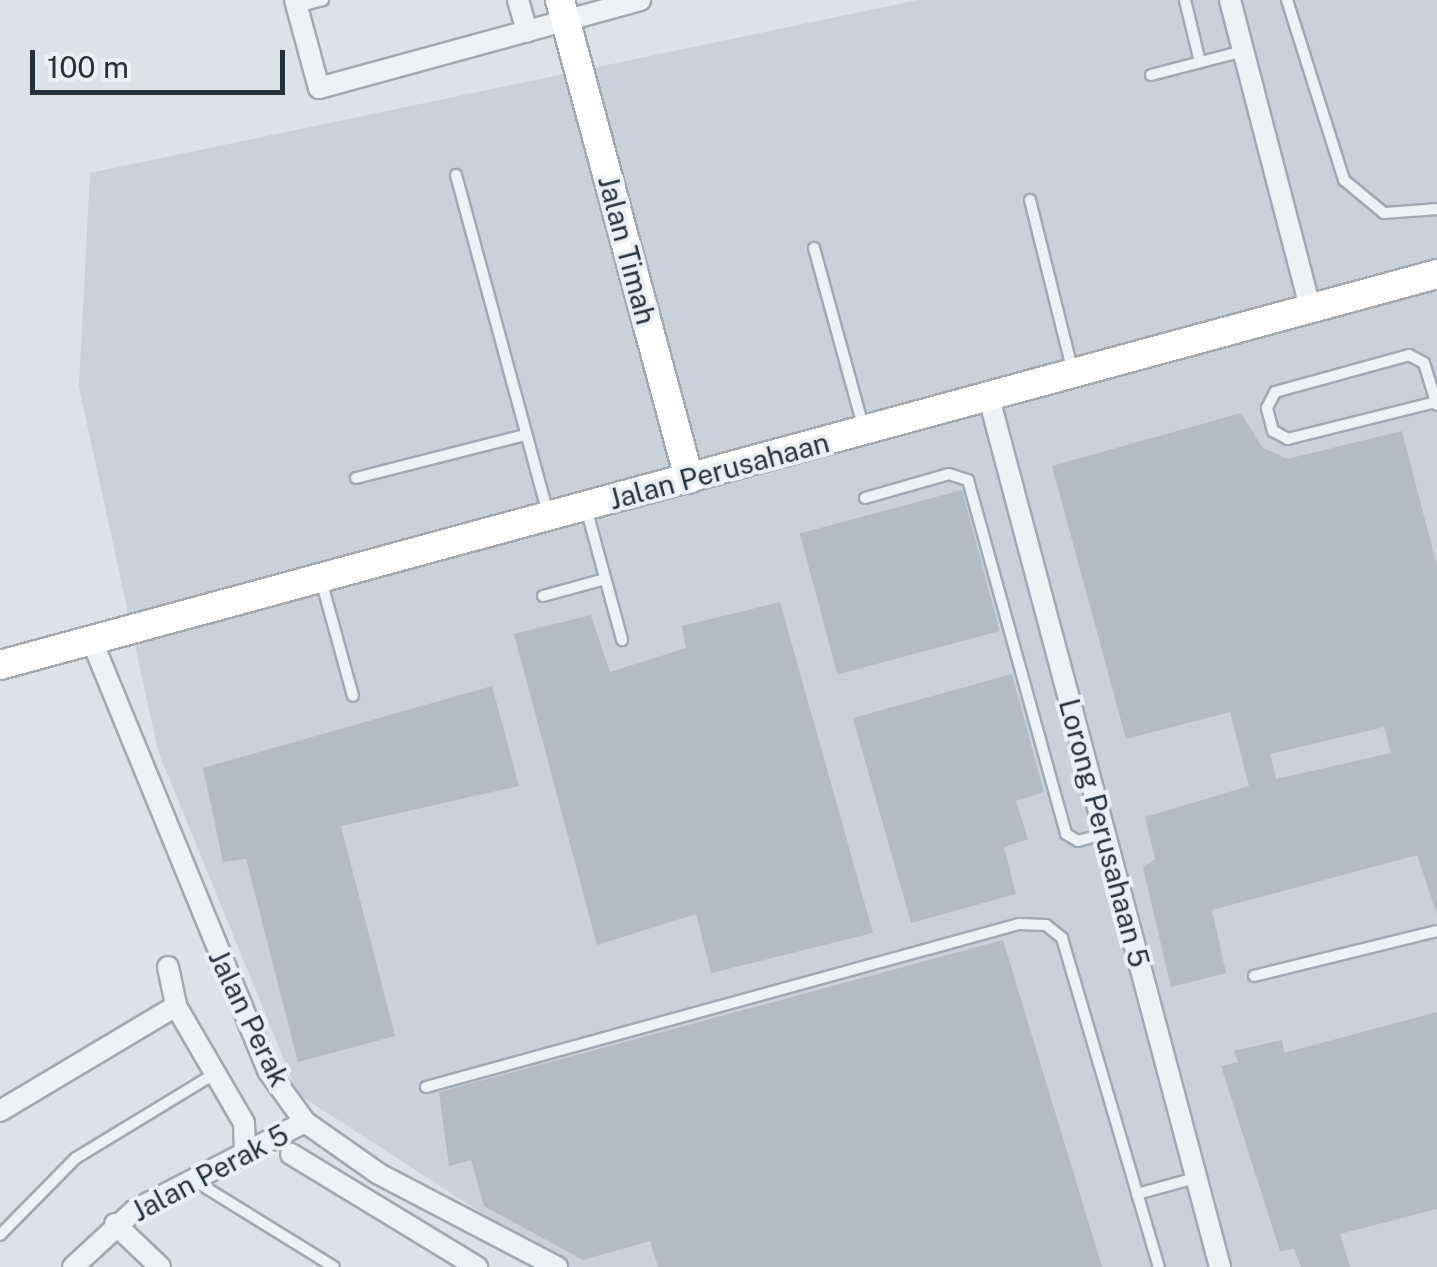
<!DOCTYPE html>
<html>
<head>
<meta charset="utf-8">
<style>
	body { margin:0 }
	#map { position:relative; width:1437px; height:1267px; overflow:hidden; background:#dce2e6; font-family:"Public Sans",sans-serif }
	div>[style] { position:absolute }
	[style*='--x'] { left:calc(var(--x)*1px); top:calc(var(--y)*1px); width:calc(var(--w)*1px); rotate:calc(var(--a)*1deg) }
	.built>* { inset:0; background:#cad1d8 }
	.building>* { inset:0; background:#b3bcc3; transform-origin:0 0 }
	.roads { filter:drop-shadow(2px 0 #a1aab0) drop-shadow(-2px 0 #a1aab0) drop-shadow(0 2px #a1aab0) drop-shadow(0 -2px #a1aab0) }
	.lane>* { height:10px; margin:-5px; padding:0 5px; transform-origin:5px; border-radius:5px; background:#eef2f5 }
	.street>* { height:20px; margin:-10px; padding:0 10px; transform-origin:10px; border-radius:10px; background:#eef2f5 }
	.secondary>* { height:28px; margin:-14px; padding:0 14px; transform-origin:14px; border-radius:14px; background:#fff }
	span { translate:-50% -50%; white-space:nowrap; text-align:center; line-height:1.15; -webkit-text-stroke:8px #ebf0f4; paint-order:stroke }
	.street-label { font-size:28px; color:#25323d }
	.scale { position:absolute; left:30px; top:50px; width:255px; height:45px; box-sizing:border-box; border:5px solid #25323d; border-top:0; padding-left:12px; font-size:30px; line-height:35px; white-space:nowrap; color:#25323d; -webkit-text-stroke:8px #ebf0f4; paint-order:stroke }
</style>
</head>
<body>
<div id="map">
	<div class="built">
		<i style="clip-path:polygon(918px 0,1437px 0,1437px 1267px,565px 1267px,298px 1094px,158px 751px,79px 387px,90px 173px)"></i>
	</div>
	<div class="building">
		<i style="clip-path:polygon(evenodd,1241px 413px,1262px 447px,1287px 459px,1402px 431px,1437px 566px,1437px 914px,1417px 855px,1212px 910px,1226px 973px,1171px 987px,1143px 868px,1155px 859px,1145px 817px,1249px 786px,1230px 712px,1126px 739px,1052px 466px,1241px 413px,1384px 727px,1391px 753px,1276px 779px,1270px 754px,1384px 727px)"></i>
		<i style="left:962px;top:490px;width:146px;height:168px;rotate:75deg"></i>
		<i style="clip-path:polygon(780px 602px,873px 933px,711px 973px,696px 914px,597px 945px,514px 634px,591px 615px,610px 672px,686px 648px,682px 626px)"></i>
		<i style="clip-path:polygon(1012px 674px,1044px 792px,1016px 801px,1028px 839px,1004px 847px,1016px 894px,911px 923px,853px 718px)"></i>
		<i style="clip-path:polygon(492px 686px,519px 786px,341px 826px,395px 1036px,298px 1062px,246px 859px,223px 862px,203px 768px)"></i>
		<i style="clip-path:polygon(1003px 940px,1102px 1267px,658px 1267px,650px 1241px,583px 1260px,484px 1206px,471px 1160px,449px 1166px,439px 1092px)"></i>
		<i style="clip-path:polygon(1437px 1012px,1437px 1209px,1340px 1234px,1350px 1267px,1301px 1267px,1294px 1249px,1280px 1251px,1221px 1066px,1238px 1062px,1234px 1051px,1282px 1040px,1284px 1053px)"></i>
	</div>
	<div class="roads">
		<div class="lane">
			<i style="--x:1185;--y:0;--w:64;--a:76.4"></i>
			<i style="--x:1287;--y:0;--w:189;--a:72.4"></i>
			<i style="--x:1344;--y:180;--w:52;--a:39.5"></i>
			<i style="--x:1384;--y:213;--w:53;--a:-4.3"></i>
			<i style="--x:297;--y:7;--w:27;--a:-15"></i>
			<i style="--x:1151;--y:75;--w:95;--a:-14.6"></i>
			<i style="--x:456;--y:175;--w:348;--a:74.8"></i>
			<i style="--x:1030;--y:200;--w:178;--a:76"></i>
			<i style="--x:814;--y:248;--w:185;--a:74.6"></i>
			<i style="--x:1436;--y:402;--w:153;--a:166"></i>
			<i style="--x:1288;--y:439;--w:17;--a:-152"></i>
			<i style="--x:1273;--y:431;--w:24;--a:-105"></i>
			<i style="--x:1267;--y:408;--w:18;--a:-63"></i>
			<i style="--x:1275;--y:392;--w:139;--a:-15.4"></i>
			<i style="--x:1409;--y:355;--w:17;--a:28"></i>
			<i style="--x:1424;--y:363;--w:41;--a:72.9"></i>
			<i style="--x:1436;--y:402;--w:3;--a:72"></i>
			<i style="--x:356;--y:478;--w:174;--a:-14.3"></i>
			<i style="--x:865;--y:498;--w:87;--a:-15.9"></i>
			<i style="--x:949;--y:474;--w:20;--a:18"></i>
			<i style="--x:968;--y:480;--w:367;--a:74.5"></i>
			<i style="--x:1066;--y:834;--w:14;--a:30"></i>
			<i style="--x:1078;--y:841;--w:27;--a:-15"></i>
			<i style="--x:586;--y:508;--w:137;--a:74.7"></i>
			<i style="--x:321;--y:580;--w:120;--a:74.6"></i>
			<i style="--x:543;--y:596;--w:64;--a:-15.3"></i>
			<i style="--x:1254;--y:976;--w:188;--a:-13.8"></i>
			<i style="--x:426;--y:1087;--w:615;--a:-15.37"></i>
			<i style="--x:1019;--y:924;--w:27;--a:2"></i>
			<i style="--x:1046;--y:925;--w:21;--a:39"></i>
			<i style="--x:1062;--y:938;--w:343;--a:73.6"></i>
			<i style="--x:195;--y:1181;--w:163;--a:31.7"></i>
			<i style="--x:1137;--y:1194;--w:60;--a:-15.4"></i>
			<i style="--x:0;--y:1235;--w:108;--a:-45.4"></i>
			<i style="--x:76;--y:1158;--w:164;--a:-31.3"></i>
		</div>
		<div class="street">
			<i style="--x:295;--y:0;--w:91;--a:74.7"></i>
			<i style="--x:319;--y:88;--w:333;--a:-15.3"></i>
			<i style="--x:518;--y:0;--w:33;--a:74"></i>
			<i style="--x:1230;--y:0;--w:317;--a:75.4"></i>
			<i style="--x:989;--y:398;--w:899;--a:75.11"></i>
			<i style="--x:92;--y:641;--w:466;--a:67.7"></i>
			<i style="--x:269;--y:1072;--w:62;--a:54.2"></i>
			<i style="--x:305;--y:1122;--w:90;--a:35.1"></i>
			<i style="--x:379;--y:1174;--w:201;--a:27.6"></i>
			<i style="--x:168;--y:967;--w:40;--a:78"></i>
			<i style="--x:176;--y:1006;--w:135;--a:59.8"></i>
			<i style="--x:244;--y:1123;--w:29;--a:88"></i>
			<i style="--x:0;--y:1111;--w:205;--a:-30.8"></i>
			<i style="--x:291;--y:1154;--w:218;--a:31.3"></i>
			<i style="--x:115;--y:1224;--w:62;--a:43.7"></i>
			<i style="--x:73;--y:1267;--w:84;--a:-42.6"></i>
			<i style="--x:135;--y:1210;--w:191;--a:-27.4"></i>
		</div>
		<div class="secondary">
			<i style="--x:560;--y:0;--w:496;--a:74.9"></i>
			<i style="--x:0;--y:665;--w:1489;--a:-15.22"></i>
		</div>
	</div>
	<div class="street-label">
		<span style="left:627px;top:250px;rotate:75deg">Jalan Timah</span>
		<span style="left:719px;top:471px;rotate:-15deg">Jalan Perusahaan</span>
		<span style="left:1104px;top:833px;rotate:75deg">Lorong Perusahaan 5</span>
		<span style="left:249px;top:1018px;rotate:64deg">Jalan Perak</span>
		<span style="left:210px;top:1173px;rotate:-28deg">Jalan Perak 5</span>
	</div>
	<div class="scale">100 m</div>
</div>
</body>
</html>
